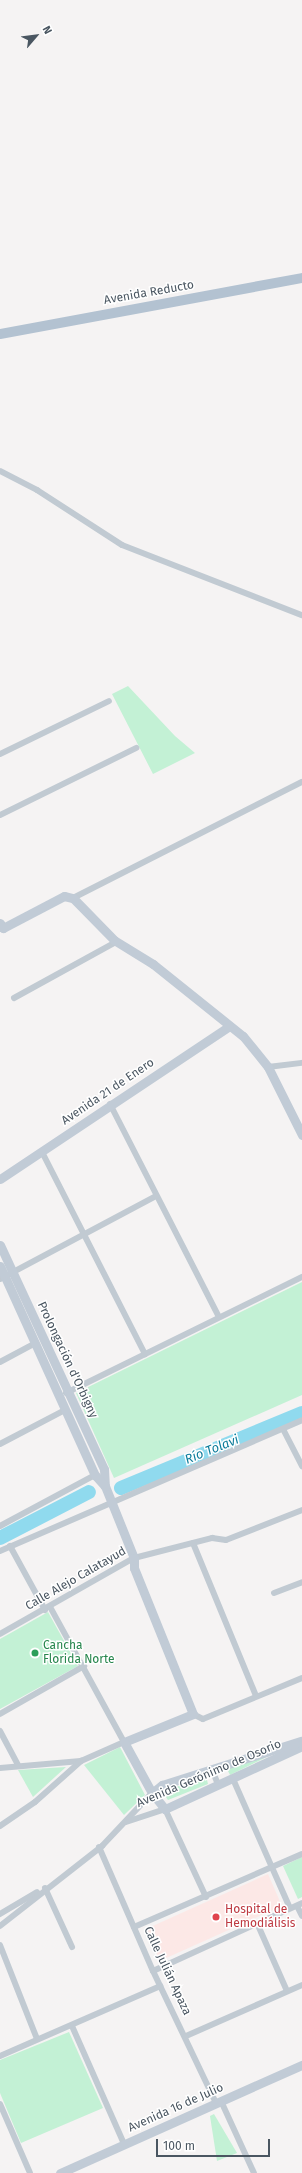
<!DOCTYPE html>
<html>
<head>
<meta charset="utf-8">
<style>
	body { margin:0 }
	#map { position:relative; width:302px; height:2173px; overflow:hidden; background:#f5f3f3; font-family:"Fira Sans",sans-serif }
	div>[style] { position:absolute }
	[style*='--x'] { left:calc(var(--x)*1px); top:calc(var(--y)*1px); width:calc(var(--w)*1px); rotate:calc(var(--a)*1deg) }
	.medical>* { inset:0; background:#fce8e6 }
	.green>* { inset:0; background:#c3f1d5 }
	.river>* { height:14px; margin:-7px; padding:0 7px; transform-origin:7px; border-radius:7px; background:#90daee }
	.street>* { height:6px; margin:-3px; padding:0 3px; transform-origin:3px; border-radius:3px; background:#c1cad2 }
	.secondary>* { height:9px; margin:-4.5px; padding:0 4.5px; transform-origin:4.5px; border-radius:4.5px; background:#c1cbd6 }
	.primary>* { height:10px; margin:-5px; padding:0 5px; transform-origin:5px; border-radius:5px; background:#b3c2d1 }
	.dots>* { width:11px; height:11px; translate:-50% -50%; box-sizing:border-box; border:2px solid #fff; border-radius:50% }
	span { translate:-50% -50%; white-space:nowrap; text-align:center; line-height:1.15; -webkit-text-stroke:3px #fff; paint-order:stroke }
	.street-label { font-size:12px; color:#4a5661 }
	.leisure-label { font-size:12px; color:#27864d }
	.left { translate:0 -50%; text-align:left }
	.health-label { font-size:12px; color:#be3a42 }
	.water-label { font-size:13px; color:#0c7c9b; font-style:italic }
	.north { position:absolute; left:16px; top:16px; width:40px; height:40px; -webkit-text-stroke:3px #fff; paint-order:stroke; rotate:62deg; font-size:11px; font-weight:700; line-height:16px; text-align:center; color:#4a5661 }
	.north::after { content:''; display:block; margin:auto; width:14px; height:18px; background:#4a5661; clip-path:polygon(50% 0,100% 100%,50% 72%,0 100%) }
	.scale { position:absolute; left:156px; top:2139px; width:114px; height:18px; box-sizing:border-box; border:2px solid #4a5661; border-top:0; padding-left:5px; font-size:12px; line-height:14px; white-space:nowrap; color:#4a5661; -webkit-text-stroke:3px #fff; paint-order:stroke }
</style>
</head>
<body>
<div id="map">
	<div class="medical">
		<i style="clip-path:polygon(268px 1874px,282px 1906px,164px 1959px,159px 1958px,146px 1929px)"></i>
	</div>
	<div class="green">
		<i style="clip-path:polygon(128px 686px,175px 736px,195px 753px,153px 774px,112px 694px)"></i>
		<i style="clip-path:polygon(302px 1282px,302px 1395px,114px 1478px,76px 1393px)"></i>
		<i style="clip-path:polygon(48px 1612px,78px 1666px,0 1709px,0 1639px)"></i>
		<i style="clip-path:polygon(120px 1747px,145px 1795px,124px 1815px,84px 1765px)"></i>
		<i style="clip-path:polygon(273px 1754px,230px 1775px,227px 1769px)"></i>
		<i style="clip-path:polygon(66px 1767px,33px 1797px,18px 1770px)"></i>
		<i style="clip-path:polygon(206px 1776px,208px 1784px,168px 1800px,162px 1792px)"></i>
		<i style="clip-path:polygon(302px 1857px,302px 1897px,298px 1899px,283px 1866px)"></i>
		<i style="clip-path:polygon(69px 2032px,103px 2108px,21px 2143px,0 2093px,0 2060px)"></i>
		<i style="clip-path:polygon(214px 2114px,237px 2153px,217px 2161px,210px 2116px)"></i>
	</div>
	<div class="river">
		<i style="--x:121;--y:1488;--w:196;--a:-22.5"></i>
		<i style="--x:0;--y:1538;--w:100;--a:-27.3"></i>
	</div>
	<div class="street">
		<i style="--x:0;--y:471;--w:42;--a:27.2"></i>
		<i style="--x:37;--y:490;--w:101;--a:32.9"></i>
		<i style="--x:122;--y:545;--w:193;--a:21.3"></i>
		<i style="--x:0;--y:754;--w:121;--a:-25.9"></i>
		<i style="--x:0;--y:815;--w:152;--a:-26.2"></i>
		<i style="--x:73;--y:898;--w:257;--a:-26.9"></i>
		<i style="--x:14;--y:998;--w:116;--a:-28.8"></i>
		<i style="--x:268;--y:1067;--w:34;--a:-7"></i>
		<i style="--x:110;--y:1104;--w:239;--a:62.9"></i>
		<i style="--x:42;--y:1152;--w:227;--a:63"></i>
		<i style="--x:0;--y:1279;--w:177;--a:-28"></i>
		<i style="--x:0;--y:1362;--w:40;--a:-28"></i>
		<i style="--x:66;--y:1393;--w:263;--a:-26.2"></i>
		<i style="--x:283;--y:1429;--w:42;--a:62.8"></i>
		<i style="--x:0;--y:1444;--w:73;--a:-27.6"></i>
		<i style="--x:0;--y:1526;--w:108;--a:-28.2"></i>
		<i style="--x:193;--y:1543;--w:165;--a:67.6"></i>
		<i style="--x:10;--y:1546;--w:73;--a:61.3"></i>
		<i style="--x:0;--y:1551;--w:329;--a:-23.4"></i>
		<i style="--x:274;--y:1593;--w:30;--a:-21"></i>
		<i style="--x:0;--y:1634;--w:154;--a:-29.6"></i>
		<i style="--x:134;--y:1558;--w:81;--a:-14.4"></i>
		<i style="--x:212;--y:1538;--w:14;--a:8"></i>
		<i style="--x:226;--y:1540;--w:82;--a:-21.5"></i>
		<i style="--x:0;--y:1714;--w:97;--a:-29.7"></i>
		<i style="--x:193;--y:1714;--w:11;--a:27"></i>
		<i style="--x:203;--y:1719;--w:107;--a:-22.5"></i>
		<i style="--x:0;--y:1731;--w:38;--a:62"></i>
		<i style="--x:0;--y:1768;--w:81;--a:-4.9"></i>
		<i style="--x:212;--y:1769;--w:17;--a:69"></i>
		<i style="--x:233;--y:1779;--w:141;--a:66.2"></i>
		<i style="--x:126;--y:1822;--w:41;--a:-18.4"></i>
		<i style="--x:165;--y:1809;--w:97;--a:65"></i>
		<i style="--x:0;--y:1826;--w:42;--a:-34.4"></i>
		<i style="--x:35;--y:1802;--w:62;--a:-41.7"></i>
		<i style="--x:81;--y:1761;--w:47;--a:-23.8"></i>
		<i style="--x:124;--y:1742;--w:154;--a:-118.7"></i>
		<i style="--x:99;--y:1847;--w:135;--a:66.5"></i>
		<i style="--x:153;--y:1971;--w:146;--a:64.5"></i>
		<i style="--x:45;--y:1888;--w:65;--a:65.4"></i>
		<i style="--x:297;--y:1906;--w:11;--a:63"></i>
		<i style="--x:0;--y:1914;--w:43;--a:-30.7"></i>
		<i style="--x:257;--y:1923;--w:74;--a:66.2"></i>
		<i style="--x:0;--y:1926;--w:130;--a:-38.1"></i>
		<i style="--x:102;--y:1846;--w:73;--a:-46.7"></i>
		<i style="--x:134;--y:1927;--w:183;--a:-23.5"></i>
		<i style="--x:0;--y:1945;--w:101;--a:68.5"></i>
		<i style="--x:153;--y:1971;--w:164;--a:-24.5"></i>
		<i style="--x:72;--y:2026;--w:129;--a:66.2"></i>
		<i style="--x:186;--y:2036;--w:127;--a:-23.7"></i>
		<i style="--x:0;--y:2056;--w:175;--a:-23.6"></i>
		<i style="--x:221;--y:2101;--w:79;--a:65.4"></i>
		<i style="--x:0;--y:2104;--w:75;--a:66.5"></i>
	</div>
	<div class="secondary">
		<i style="--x:0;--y:923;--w:6;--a:59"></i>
		<i style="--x:3;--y:928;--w:69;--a:-27.7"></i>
		<i style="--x:64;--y:896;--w:9;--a:13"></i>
		<i style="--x:73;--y:898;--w:59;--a:45.7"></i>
		<i style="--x:114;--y:940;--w:46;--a:31.6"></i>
		<i style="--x:153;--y:964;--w:115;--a:38.7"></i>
		<i style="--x:243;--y:1036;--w:40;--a:51"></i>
		<i style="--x:268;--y:1067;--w:76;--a:63.4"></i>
		<i style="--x:0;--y:1179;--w:275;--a:-33.7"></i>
		<i style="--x:0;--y:1245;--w:247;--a:65.1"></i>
		<i style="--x:104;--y:1469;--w:17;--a:87"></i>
		<i style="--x:105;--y:1486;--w:78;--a:68.1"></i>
		<i style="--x:134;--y:1558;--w:10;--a:90"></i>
		<i style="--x:134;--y:1568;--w:157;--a:68"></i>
		<i style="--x:193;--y:1714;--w:74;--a:157.9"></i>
		<i style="--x:124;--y:1742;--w:58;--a:61.2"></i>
		<i style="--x:152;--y:1793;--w:21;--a:51"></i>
		<i style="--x:165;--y:1809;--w:151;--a:-24.7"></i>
		<i style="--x:0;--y:1266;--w:230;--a:65.6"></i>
		<i style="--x:95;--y:1475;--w:15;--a:48"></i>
		<i style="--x:152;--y:1793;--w:13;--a:-39"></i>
		<i style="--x:162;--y:1785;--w:146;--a:-17.6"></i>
		<i style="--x:60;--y:2173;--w:265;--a:-24.1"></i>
	</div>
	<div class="primary">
		<i style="--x:0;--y:334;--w:307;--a:-10.5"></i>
	</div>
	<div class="dots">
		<i style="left:35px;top:1653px;background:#2e9e5b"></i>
		<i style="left:216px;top:1917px;background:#e0444e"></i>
	</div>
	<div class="street-label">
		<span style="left:149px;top:293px;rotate:-10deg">Avenida Reducto</span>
		<span style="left:108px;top:1092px;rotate:-34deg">Avenida 21 de Enero</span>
		<span style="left:67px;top:1360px;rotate:65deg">Prolongación d'Orbigny</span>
		<span style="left:76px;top:1579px;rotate:-30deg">Calle Alejo Calatayud</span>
		<span style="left:209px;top:1774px;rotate:-23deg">Avenida Gerónimo de Osorio</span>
		<span style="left:167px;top:1971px;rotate:65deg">Calle Julián Apaza</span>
		<span style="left:176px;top:2108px;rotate:-24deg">Avenida 16 de Julio</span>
	</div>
	<div class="leisure-label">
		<span class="left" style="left:43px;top:1653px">Cancha<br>Florida Norte</span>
	</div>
	<div class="health-label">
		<span class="left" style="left:225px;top:1917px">Hospital de<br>Hemodiálisis</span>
	</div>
	<div class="water-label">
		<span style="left:212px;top:1450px;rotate:-22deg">Río Tolavi</span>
	</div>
	<div class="north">N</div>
	<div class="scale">100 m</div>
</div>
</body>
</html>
